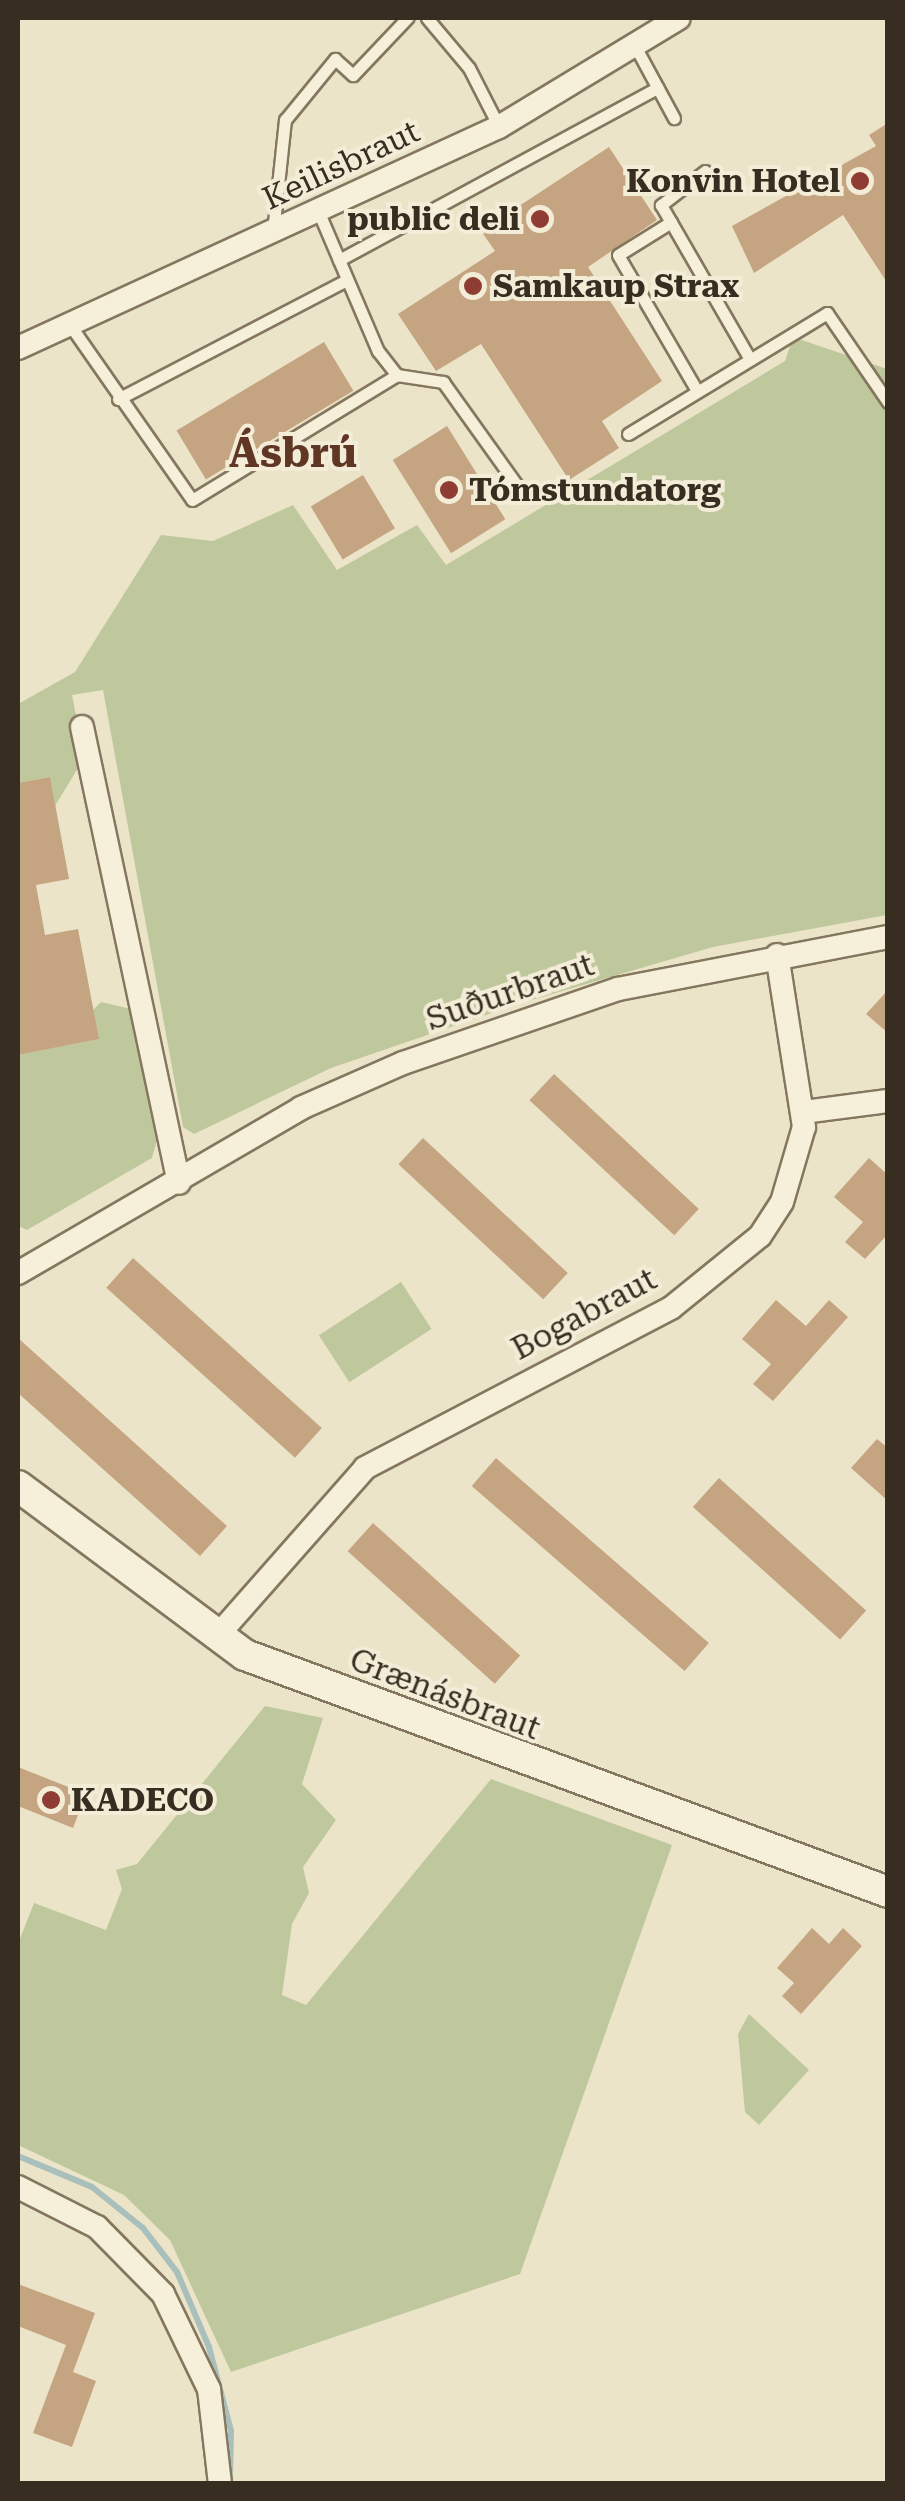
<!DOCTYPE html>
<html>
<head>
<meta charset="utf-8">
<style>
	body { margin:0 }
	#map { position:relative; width:905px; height:2501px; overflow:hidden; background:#ebe4c9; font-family:"Roboto Serif",serif }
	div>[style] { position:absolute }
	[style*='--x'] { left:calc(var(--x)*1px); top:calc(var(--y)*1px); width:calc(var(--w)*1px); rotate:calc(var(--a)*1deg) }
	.green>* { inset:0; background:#bfc89d; transform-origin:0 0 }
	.stream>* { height:6px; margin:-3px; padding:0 3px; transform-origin:3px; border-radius:3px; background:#a9bfbb }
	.building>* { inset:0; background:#c5a482; transform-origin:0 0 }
	.roads { filter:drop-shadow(2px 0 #85775f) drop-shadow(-2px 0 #85775f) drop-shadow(0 2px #85775f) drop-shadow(0 -2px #85775f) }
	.lane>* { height:11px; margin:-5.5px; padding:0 5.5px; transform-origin:5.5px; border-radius:5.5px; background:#f6f0db }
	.street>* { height:22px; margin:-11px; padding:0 11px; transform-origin:11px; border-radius:11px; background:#f6f0db }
	.secondary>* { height:30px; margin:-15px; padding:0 15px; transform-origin:15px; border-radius:15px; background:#f6f0db }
	.dots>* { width:28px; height:28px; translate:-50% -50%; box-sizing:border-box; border:5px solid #f3edd8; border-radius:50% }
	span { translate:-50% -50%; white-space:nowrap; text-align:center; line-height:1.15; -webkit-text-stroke:8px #f3edd8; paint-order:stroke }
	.street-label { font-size:32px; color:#372e21 }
	.poi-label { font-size:32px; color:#372e21; font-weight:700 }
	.right { translate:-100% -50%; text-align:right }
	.left { translate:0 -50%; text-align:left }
	.district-label { font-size:42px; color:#603624; font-weight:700 }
	.frame { position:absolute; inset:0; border:20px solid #372e21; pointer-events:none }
</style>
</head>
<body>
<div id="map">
	<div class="green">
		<i style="clip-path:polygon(793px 337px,887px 369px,887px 915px,713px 947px,518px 1004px,331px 1068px,194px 1134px,183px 1127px,103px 690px,72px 695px,84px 758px,55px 806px,50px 777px,18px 783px,18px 704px,75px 672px,161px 535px,213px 541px,293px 505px,337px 570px,417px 525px,446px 565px,785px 361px)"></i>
		<i style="clip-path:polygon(101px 1002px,131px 1009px,157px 1140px,152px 1158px,27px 1230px,18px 1226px,18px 1055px,98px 1039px,93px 1010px)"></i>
		<i style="left:401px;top:1282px;width:56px;height:98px;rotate:57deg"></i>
		<i style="clip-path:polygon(265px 1706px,323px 1718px,302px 1784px,336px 1820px,303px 1867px,309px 1893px,292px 1924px,282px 1995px,306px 2005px,491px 1779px,672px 1845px,520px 2274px,231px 2372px,170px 2240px,124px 2195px,18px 2145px,18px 1944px,34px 1903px,106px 1930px,122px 1889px,116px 1870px,137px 1864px)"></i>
		<i style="clip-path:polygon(749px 2014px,809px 2070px,759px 2125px,745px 2112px,738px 2034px)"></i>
	</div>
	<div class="stream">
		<i style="--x:18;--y:2156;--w:80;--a:22.7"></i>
		<i style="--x:92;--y:2187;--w:65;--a:38.8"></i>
		<i style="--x:143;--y:2228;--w:56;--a:52.3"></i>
		<i style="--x:177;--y:2272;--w:82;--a:66.9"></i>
		<i style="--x:209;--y:2347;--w:87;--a:75.3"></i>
		<i style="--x:231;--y:2431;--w:44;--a:91.3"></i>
	</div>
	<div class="building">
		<i style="clip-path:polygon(888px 123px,888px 284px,843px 215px,754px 273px,732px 226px,876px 146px,869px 135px)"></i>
		<i style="clip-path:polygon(609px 147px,657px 220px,588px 267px,662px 381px,602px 421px,619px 448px,569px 480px,481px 344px,436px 371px,398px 314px,495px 251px,481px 231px)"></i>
		<i style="left:324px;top:342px;width:57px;height:172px;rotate:59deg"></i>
		<i style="left:447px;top:426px;width:110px;height:64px;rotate:58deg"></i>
		<i style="left:363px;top:475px;width:62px;height:61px;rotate:59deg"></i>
		<i style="clip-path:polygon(50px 777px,69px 879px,36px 885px,45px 935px,78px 929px,99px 1039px,18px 1055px,18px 783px)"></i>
		<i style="clip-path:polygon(888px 990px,888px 1033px,866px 1014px)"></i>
		<i style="left:554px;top:1074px;width:198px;height:36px;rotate:43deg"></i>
		<i style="left:423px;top:1138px;width:198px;height:36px;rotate:43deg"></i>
		<i style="clip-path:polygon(869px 1158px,888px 1175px,888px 1234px,865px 1259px,845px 1242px,863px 1222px,834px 1197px)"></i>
		<i style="left:133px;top:1258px;width:254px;height:40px;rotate:42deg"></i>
		<i style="clip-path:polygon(776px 1300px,806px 1326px,829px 1300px,848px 1317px,773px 1401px,753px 1384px,771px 1364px,742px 1339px)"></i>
		<i style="clip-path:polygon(18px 1338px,227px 1526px,200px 1556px,18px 1393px)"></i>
		<i style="clip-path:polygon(877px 1439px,888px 1448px,888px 1501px,851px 1468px)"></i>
		<i style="left:496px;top:1458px;width:282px;height:37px;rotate:41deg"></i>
		<i style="left:719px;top:1478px;width:198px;height:39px;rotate:42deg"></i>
		<i style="left:373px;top:1523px;width:198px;height:38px;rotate:42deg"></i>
		<i style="clip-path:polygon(18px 1767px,86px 1794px,73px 1828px,18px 1806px)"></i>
		<i style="clip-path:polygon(812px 1928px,829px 1944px,843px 1928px,862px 1946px,801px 2014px,782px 1996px,794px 1983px,777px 1968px)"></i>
		<i style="clip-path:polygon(18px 2284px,95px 2313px,73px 2372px,96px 2381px,72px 2447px,33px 2433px,66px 2345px,18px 2326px)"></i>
	</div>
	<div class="roads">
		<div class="lane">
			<i style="--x:427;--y:18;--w:65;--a:50"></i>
			<i style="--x:469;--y:68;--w:66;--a:63"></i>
			<i style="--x:635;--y:46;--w:82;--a:61.6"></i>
			<i style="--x:705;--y:171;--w:56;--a:142.3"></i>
			<i style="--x:661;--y:205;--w:178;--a:60"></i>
			<i style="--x:319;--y:213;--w:150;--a:66.9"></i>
			<i style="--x:378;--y:351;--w:31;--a:52"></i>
			<i style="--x:397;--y:375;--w:47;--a:8.7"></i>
			<i style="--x:443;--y:382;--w:134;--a:54.4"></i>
			<i style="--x:671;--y:222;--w:62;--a:148.1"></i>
			<i style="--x:618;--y:255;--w:157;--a:59.8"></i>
			<i style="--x:273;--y:232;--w:113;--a:-83.9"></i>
			<i style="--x:285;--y:120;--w:79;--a:-50.7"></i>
			<i style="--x:335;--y:59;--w:24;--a:42"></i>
			<i style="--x:353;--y:75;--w:79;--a:-46.5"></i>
			<i style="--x:339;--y:260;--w:362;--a:-28.4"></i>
			<i style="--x:70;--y:325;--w:213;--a:55.1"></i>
			<i style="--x:192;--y:500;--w:240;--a:-31.4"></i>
			<i style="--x:118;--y:399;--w:258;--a:-27.5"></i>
			<i style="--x:628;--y:434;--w:233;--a:-31.3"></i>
			<i style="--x:827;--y:313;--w:108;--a:55.6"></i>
		</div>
		<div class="street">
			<i style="--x:18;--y:348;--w:529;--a:-24.68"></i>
			<i style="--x:499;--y:127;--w:210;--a:-31.2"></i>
			<i style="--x:82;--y:727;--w:466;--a:78"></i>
			<i style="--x:804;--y:1112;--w:85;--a:-7.5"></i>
			<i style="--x:18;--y:1273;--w:328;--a:-30.2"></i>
			<i style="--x:301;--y:1108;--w:111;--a:-23.8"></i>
			<i style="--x:403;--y:1063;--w:227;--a:-19"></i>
			<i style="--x:618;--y:989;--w:275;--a:-10.9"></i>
			<i style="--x:218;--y:1635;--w:222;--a:-48.6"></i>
			<i style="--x:365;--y:1468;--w:345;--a:-27.6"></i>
			<i style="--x:671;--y:1308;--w:114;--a:-39"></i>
			<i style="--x:760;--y:1236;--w:40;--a:-57.1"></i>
			<i style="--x:782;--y:1202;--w:78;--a:-73.7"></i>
			<i style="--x:804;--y:1127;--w:174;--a:-98.9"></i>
			<i style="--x:18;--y:2187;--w:89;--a:26.9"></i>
			<i style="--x:97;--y:2227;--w:94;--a:45.4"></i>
			<i style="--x:163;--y:2294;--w:106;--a:64.2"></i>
			<i style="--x:209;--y:2389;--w:96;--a:83.4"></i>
		</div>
		<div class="secondary">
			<i style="--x:18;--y:1486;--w:283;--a:36.7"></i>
			<i style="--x:245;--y:1655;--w:685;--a:20.23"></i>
		</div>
	</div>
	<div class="dots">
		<i style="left:860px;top:181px;background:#8f3c34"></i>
		<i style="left:540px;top:219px;background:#8f3c34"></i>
		<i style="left:473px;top:286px;background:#8f3c34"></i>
		<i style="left:449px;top:490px;background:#8f3c34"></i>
		<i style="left:51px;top:1800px;background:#8f3c34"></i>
	</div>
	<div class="street-label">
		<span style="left:341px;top:165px;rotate:-25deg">Keilisbraut</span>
		<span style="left:510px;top:992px;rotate:-19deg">Suðurbraut</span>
		<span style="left:584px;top:1314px;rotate:-28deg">Bogabraut</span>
		<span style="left:445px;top:1694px;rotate:21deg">Grænásbraut</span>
	</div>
	<div class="poi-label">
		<span class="right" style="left:840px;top:181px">Konvin Hotel</span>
		<span class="right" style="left:520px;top:219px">public deli</span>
		<span class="left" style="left:493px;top:286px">Samkaup Strax</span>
		<span class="left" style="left:469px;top:490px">Tómstundatorg</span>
		<span class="left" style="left:71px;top:1800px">KADECO</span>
	</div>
	<div class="district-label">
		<span style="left:293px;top:453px">Ásbrú</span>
	</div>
	<div class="frame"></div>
</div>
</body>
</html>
